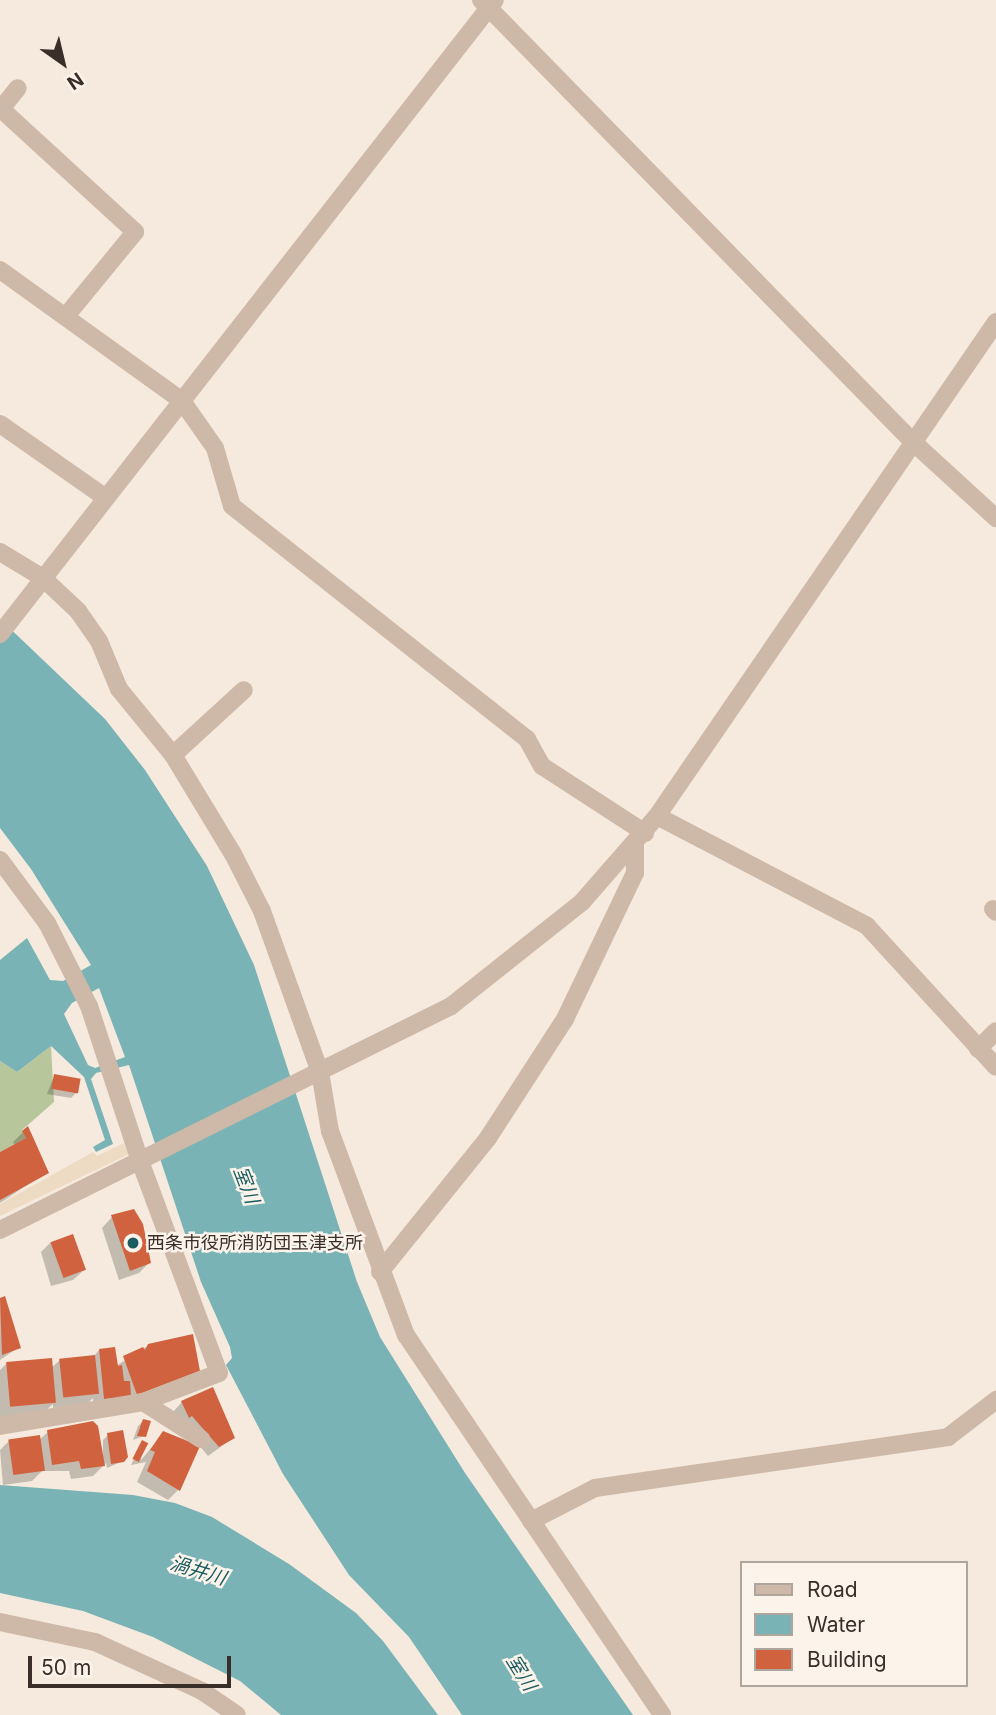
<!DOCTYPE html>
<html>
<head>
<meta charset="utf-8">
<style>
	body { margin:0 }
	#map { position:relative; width:996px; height:1715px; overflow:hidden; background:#f5eadd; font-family:Inter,"Noto Sans JP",sans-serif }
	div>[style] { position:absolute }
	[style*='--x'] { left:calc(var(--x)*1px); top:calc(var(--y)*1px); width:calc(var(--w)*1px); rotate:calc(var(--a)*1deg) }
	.green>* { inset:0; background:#b8c69b }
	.plaza>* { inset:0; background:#eedbc3 }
	.water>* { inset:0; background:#79b3b5 }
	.shadow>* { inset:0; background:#0003 }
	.building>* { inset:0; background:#d1623f; transform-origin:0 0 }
	.minor>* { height:18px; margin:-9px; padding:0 9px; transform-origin:9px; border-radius:9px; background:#ceb9a8 }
	.tertiary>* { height:18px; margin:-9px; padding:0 9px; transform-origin:9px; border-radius:9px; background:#ceb9a8 }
	.dots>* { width:19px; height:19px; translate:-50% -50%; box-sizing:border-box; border:4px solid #fcf4eb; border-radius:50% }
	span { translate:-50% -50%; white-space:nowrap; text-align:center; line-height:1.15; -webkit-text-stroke:5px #fcf4eb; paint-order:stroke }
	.poi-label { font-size:18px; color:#3a2e29 }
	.left { translate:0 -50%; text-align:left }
	.water-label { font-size:19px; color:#1a5c60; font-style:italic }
	.legend { position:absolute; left:740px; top:1561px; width:228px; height:126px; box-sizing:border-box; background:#fcf4eb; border:2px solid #aea59d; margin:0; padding:9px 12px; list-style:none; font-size:21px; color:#3a2e29 }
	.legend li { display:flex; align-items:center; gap:14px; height:35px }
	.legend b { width:35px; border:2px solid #aea59d }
	.north { position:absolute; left:28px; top:28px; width:70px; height:70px; -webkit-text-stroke:5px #fcf4eb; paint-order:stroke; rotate:146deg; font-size:19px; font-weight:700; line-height:28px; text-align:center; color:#3a2e29 }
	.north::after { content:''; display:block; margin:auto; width:24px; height:32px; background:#3a2e29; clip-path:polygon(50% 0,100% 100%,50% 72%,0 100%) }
	.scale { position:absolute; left:28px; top:1656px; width:203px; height:32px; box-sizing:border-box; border:4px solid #3a2e29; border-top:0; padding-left:9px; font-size:21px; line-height:24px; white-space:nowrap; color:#3a2e29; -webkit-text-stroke:5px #fcf4eb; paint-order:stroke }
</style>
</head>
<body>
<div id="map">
	<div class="green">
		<i style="clip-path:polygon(51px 1046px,54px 1102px,22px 1130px,26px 1138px,0 1152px,0 1061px,17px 1072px)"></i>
	</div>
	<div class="plaza">
		<i style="clip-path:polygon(124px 1143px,129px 1154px,0 1216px,0 1204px,93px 1152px,97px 1156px)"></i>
	</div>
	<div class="water">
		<i style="clip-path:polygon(evenodd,0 619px,105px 719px,145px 770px,207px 866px,254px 965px,357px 1282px,380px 1337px,465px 1473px,633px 1715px,462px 1715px,409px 1637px,349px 1575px,283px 1474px,226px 1365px,232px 1358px,230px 1347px,201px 1282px,129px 1065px,96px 1073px,91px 1079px,113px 1144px,96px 1152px,93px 1147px,105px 1140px,84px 1077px,51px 1046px,17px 1072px,0 1061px,0 960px,27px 938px,50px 980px,63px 981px,91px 965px,31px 869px,0 828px,0 619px,99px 988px,125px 1057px,95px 1068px,88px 1065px,64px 1014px,72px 1003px,99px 988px)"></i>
		<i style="clip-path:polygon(0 1485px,133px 1495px,175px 1503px,212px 1517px,289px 1564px,356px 1613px,383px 1641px,438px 1715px,281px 1715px,240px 1681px,153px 1637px,83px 1611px,0 1593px)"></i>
	</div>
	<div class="shadow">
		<i style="clip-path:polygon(54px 1076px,76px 1093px,71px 1098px,47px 1094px)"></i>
		<i style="clip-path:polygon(23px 1132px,47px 1172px,0 1203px,0 1155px,15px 1146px,13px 1142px)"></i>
		<i style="clip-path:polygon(134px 1211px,149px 1263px,139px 1273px,119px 1280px,102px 1228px,112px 1217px)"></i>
		<i style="clip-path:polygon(51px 1242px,84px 1270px,73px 1280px,51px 1286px,41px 1252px)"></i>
		<i style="clip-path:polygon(4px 1298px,19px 1347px,0 1360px,0 1299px)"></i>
		<i style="clip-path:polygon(149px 1345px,187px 1381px,94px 1408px,93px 1398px,87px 1404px,53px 1408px,53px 1404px,43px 1413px,0 1417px,0 1370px,7px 1363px,51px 1368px,60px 1360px,93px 1357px,99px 1350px,116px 1366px)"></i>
		<i style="clip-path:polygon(182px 1402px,233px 1438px,208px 1456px,172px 1413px)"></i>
		<i style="clip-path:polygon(143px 1421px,144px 1436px,133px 1440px,138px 1426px)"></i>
		<i style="clip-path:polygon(48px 1432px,103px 1460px,103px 1440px,108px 1435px,123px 1461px,107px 1468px,106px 1463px,93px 1476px,71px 1479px,69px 1471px,42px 1471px,32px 1481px,3px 1485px,0 1450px,9px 1441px,39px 1440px)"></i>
		<i style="clip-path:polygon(164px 1433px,198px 1447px,178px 1490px,168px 1500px,137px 1482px,146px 1462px,131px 1465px,142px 1443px,141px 1460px)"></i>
	</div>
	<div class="building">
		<i style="left:54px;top:1074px;width:27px;height:15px;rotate:10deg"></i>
		<i style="clip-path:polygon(28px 1126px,49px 1173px,0 1200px,0 1152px,26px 1138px,22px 1131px)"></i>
		<i style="clip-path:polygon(134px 1209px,143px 1224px,151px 1263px,130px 1271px,111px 1215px)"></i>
		<i style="left:73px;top:1234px;width:38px;height:24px;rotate:70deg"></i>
		<i style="clip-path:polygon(5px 1296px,21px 1348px,2px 1355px,0 1298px)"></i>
		<i style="clip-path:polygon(193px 1334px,200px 1371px,137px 1395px,123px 1356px,143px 1347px,145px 1350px,148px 1344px)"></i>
		<i style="clip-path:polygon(115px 1347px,118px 1366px,122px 1365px,124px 1381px,130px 1381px,131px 1396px,104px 1399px,99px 1349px)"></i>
		<i style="left:95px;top:1355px;width:39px;height:36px;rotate:84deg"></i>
		<i style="left:52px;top:1358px;width:45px;height:46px;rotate:85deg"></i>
		<i style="clip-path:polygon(213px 1387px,235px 1438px,219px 1447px,192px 1416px,189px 1418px,181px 1401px)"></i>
		<i style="clip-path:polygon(143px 1419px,151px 1421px,146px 1437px,137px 1436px)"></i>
		<i style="clip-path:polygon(93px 1421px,98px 1426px,105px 1466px,81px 1469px,79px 1461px,52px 1465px,47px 1430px)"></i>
		<i style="clip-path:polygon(123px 1430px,128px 1457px,124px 1462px,111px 1464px,107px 1433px)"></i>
		<i style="clip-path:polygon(163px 1431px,200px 1446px,180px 1491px,147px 1471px,155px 1452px,150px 1450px)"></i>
		<i style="left:40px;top:1435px;width:36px;height:32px;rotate:82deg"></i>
		<i style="left:142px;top:1440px;width:7px;height:21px;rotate:27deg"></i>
	</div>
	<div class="minor">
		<i style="--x:481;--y:0;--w:618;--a:45.66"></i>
		<i style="--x:913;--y:442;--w:113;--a:42.5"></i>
		<i style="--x:1;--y:109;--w:182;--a:42.5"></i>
		<i style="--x:135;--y:232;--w:109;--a:129.4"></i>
		<i style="--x:0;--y:110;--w:28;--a:-51"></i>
		<i style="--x:0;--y:270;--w:224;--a:35.7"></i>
		<i style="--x:182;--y:401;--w:57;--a:54.9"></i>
		<i style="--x:215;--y:448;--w:60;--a:73.7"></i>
		<i style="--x:232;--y:506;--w:376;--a:38.3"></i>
		<i style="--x:527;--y:739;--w:31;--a:61"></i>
		<i style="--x:542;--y:766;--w:123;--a:33"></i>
		<i style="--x:0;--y:424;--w:129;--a:34.9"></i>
		<i style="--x:0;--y:552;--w:50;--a:31.2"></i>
		<i style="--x:43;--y:578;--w:48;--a:43.3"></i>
		<i style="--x:78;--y:611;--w:37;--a:55"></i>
		<i style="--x:99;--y:641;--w:52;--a:67.4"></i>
		<i style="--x:119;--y:689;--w:85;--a:50.7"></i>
		<i style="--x:173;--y:755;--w:116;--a:58.8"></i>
		<i style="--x:233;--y:854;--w:64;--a:63"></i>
		<i style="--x:262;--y:911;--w:171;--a:70.2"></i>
		<i style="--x:320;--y:1072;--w:60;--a:80.4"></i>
		<i style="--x:330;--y:1131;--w:218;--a:69.6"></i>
		<i style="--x:406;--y:1335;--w:458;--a:56"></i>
		<i style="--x:173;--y:755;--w:96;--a:-42.5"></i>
		<i style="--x:657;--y:816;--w:237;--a:27.6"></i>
		<i style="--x:867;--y:926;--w:191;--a:47.5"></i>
		<i style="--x:0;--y:860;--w:79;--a:53.3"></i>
		<i style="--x:47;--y:923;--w:93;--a:63.2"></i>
		<i style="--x:89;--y:1006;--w:163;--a:71.8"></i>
		<i style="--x:140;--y:1161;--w:226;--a:69.6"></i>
		<i style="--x:219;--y:1373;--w:81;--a:159.1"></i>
		<i style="--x:143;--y:1402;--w:145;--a:170.5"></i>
		<i style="--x:993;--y:909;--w:4;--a:45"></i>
		<i style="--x:978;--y:1049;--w:25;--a:-45"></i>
		<i style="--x:380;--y:1272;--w:172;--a:-51.1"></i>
		<i style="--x:488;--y:1138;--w:142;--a:-57.1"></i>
		<i style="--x:565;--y:1019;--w:162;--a:-64.4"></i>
		<i style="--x:635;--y:873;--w:28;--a:-90"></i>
		<i style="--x:143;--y:1402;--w:69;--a:32.5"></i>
		<i style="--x:531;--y:1521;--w:72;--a:-27.3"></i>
		<i style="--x:595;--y:1488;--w:357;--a:-8.2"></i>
		<i style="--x:948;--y:1437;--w:61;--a:-37.6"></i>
		<i style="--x:0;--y:1622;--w:97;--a:11.9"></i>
		<i style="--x:95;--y:1642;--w:118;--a:24.6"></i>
		<i style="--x:202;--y:1691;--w:42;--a:34.4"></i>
	</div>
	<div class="tertiary">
		<i style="--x:0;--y:634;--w:804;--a:-52.02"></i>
		<i style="--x:0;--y:1230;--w:504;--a:-26.41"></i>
		<i style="--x:451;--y:1006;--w:167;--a:-38.4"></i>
		<i style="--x:582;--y:902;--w:114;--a:-48.9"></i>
		<i style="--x:657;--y:816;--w:599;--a:-55.54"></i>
	</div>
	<div class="dots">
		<i style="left:133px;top:1243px;background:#1a5c60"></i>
	</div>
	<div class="poi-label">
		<span class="left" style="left:147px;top:1243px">西条市役所消防団玉津支所</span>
	</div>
	<div class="water-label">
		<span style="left:246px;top:1185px;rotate:69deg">室川</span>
		<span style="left:198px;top:1571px;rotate:17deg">渦井川</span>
		<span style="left:521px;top:1673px;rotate:58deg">室川</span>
	</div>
	<ul class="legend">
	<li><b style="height:9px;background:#ceb9a8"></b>Road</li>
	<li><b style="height:19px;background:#79b3b5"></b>Water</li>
	<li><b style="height:19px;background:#d1623f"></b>Building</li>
	</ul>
	<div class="north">N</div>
	<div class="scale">50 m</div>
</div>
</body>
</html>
